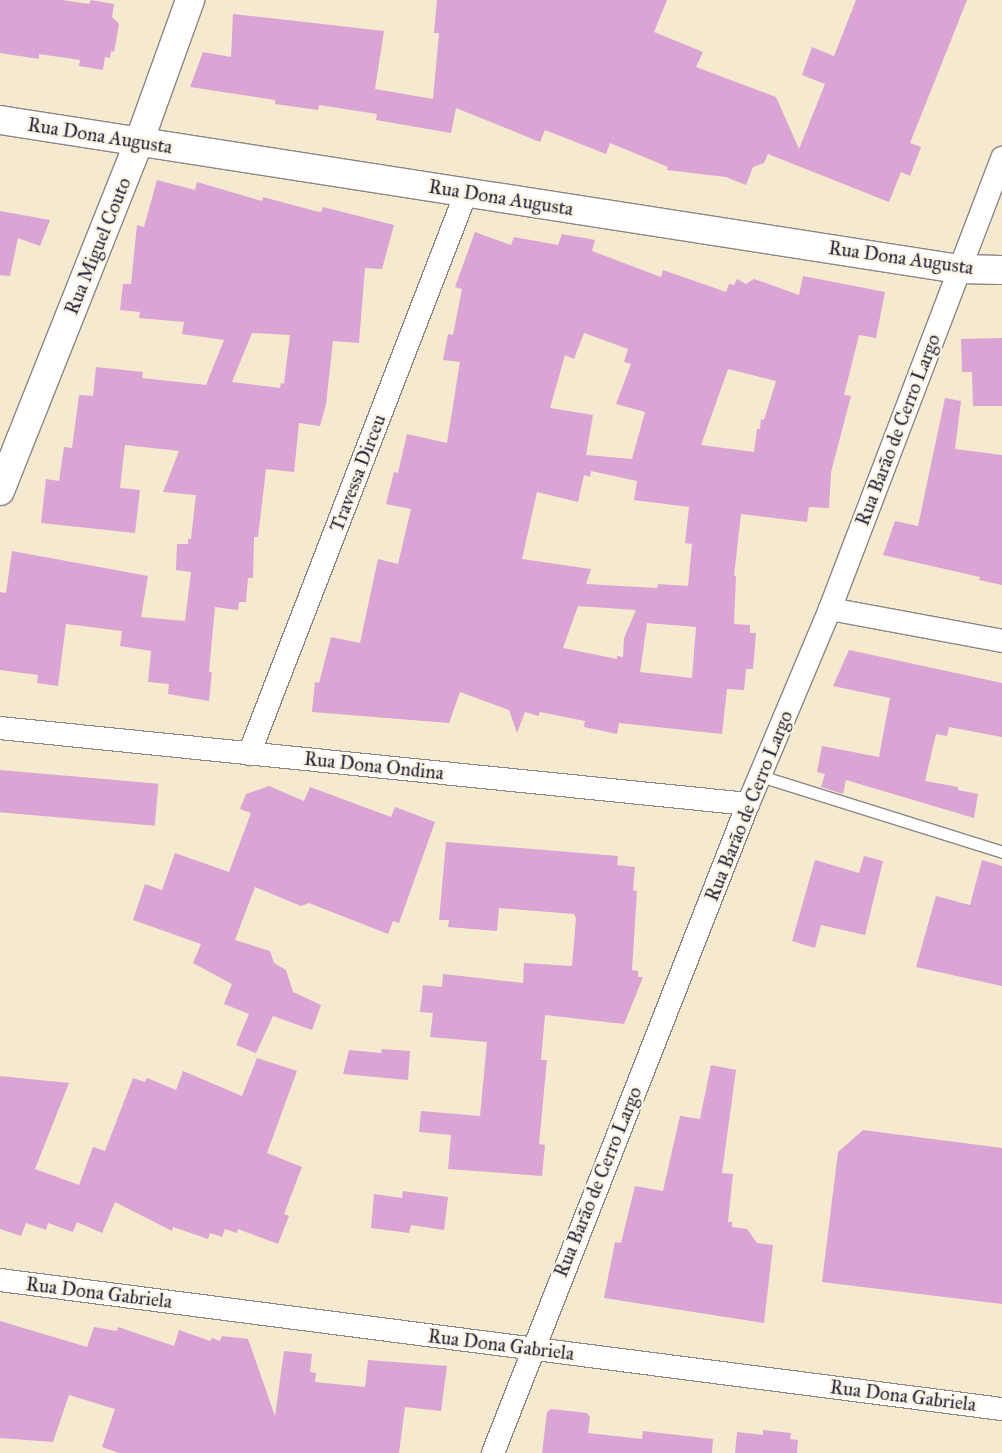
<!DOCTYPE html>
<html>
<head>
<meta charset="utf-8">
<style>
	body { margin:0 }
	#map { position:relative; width:1002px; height:1453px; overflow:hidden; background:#f5e9d0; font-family:"IM FELL Great Primer",serif }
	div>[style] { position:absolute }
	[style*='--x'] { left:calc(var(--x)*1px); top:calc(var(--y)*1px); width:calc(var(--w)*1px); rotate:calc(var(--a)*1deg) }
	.building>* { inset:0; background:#daa4d4; transform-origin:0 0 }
	.roads { filter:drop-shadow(1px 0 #8c8686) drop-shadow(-1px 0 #8c8686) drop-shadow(0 1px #8c8686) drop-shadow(0 -1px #8c8686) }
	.service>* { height:11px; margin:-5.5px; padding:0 5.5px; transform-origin:5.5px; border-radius:5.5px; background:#fff }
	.minor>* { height:22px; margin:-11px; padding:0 11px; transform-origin:11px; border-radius:11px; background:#fff }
	.tertiary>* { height:28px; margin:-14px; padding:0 14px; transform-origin:14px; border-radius:14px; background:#fff }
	span { translate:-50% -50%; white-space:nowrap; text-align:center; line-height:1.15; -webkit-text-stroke:5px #fcf5e5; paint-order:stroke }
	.street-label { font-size:19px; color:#22223b }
</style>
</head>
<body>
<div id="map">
	<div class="building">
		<i style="clip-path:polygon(0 0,62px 0,89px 4px,91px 0,114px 4px,112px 17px,119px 24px,114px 52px,111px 51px,110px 58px,105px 57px,103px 70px,79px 66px,80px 60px,39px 54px,39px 59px,0 53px)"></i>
		<i style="clip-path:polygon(437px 0,667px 0,654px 32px,703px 52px,696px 67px,776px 97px,799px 149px,825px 84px,802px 75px,812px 47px,834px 56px,856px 0,967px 0,910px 143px,921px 147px,910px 176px,901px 172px,889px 202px,768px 154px,764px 163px,753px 167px,746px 185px,726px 177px,667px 170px,668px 167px,610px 143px,606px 154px,545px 130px,540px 142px,456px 108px,451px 133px,376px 120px,377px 114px,319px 105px,318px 110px,275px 104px,275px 100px,190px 87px,203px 52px,231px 57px,233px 14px,384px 31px,375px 89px,433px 99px,439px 33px,434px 33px)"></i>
		<i style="clip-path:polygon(evenodd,157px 180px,195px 190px,197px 182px,262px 201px,263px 197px,315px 211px,321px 212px,323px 207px,394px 225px,382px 269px,365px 268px,359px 343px,333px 341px,326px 404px,320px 426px,299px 423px,294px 472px,266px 469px,258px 537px,254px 537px,253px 578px,248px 578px,246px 602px,239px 602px,238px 610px,215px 607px,209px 672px,212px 672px,209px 701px,168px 694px,169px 684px,148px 682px,151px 651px,120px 646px,122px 631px,66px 624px,58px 686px,37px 683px,38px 675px,0 670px,0 592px,6px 593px,12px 551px,148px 576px,141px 617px,185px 621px,191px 572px,176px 570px,177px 544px,188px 544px,188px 539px,191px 539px,196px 495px,163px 492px,179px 451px,125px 445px,120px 488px,140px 490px,135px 533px,41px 523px,46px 479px,59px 481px,64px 447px,72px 448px,79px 395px,93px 396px,96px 367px,143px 372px,142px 378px,206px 385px,224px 340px,182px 334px,184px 322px,139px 318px,140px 312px,120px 310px,123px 284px,131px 284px,137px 225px,144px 227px,157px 180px,252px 333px,290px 335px,284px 384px,281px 383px,280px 388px,232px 382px,252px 333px)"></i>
		<i style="clip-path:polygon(0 211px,50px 220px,40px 246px,18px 238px,10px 276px,0 275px)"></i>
		<i style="clip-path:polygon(evenodd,475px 232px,511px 245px,514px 237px,558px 245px,562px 234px,595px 240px,592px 251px,661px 277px,663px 270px,726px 292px,729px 284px,734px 285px,737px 279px,746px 284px,754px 279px,799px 295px,803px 276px,885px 292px,876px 338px,859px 335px,844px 395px,851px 396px,831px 472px,829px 508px,809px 507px,807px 522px,741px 514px,734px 576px,736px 576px,734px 624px,750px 625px,750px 633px,756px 633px,753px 669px,746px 669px,744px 690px,727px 689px,722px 734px,619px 723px,617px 734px,584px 727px,585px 721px,540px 712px,538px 716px,525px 712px,517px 733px,509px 710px,460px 692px,449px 723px,312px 712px,315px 682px,319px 683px,331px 637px,360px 643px,378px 559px,398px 564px,411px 509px,386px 504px,394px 472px,398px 473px,407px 434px,447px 443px,460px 362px,443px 360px,448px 334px,453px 335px,462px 289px,455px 287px,475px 232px,584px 333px,628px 349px,624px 362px,631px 364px,616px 404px,645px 412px,632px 459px,586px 455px,593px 415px,550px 408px,565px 355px,574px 359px,584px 333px,475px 232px,728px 369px,776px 381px,764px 420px,761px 419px,760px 429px,757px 429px,754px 452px,701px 445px,728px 369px,475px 232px,591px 471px,637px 481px,634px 500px,689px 507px,685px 543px,692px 544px,688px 586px,658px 584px,657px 588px,586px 584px,591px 569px,522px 559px,537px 492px,578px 502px,584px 475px,590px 477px,591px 471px,475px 232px,578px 606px,636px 610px,624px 638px,623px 657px,617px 656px,617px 659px,563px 648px,578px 606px,475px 232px,647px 623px,696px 627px,692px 678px,640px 672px,647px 623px)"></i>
		<i style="clip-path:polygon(1002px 338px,1002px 406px,973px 406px,972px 372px,962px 372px,961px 339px)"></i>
		<i style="clip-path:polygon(945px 398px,961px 401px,955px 449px,1002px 455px,1002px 585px,979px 580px,980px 577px,883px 555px,895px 521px,918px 526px)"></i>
		<i style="clip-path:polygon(849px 650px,1002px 683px,1002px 737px,949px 727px,947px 736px,936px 734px,925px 781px,958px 787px,958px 790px,978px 794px,974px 818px,846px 780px,843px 794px,821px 787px,825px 774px,817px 772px,822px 746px,879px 757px,890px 698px,833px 686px)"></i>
		<i style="left:0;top:770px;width:159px;height:42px;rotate:5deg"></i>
		<i style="clip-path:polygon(269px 786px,304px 801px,310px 787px,391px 817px,395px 807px,435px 822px,399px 923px,393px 921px,388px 934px,309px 903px,301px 906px,255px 887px,235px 940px,270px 951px,274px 963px,286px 970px,293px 992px,321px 1005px,312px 1030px,273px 1016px,256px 1053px,236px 1045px,249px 1014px,224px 1004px,232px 984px,193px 963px,201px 944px,133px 920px,145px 884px,162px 890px,175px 853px,229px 872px,251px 813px,240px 809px,246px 794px)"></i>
		<i style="clip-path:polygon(446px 842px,618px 856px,617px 865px,635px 867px,633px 890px,637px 891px,632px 970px,638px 971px,638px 977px,643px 977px,624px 1024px,545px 1015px,541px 1060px,547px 1060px,539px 1144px,545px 1145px,542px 1176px,448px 1169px,451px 1135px,419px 1132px,421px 1111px,480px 1116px,487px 1042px,430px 1037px,433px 1013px,420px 1012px,423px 985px,442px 987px,443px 974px,523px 983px,524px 963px,572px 966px,576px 918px,574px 914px,499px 908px,497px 931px,448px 927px,449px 920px,439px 920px)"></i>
		<i style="clip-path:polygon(864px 856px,883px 861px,865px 935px,821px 925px,815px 948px,792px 941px,815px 860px,859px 873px)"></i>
		<i style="clip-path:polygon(982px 860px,1002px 866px,1002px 986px,916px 967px,936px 896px,970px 905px)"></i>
		<i style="clip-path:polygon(382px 1049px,410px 1051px,408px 1080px,343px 1074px,349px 1050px,381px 1053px)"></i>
		<i style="clip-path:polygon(257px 1058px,297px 1071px,267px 1153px,302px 1167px,284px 1214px,289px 1216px,278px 1244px,238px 1229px,237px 1233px,225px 1229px,222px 1237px,210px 1233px,208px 1239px,173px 1227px,172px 1231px,115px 1202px,102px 1233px,77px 1222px,73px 1232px,48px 1223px,46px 1230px,26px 1223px,21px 1236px,0 1229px,0 1076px,69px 1083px,35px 1169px,79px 1185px,93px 1147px,105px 1151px,133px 1078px,145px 1082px,147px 1078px,176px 1090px,183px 1071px,242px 1096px)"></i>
		<i style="clip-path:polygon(711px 1065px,736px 1070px,722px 1173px,733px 1174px,728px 1222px,732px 1222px,732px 1227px,747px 1229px,757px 1243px,773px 1245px,764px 1323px,604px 1298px,615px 1242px,621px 1243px,635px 1186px,663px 1191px,680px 1116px,700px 1119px)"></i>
		<i style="clip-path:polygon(863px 1130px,1002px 1148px,1002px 1304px,822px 1282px,838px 1152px)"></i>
		<i style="clip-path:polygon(403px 1191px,448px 1197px,444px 1230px,411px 1225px,409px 1233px,371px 1228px,374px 1194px,402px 1198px)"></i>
		<i style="clip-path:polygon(0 1321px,87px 1347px,94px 1327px,117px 1331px,118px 1327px,174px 1346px,179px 1330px,210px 1341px,212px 1338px,220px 1341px,222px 1336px,248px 1339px,275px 1416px,284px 1351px,312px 1354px,310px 1372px,316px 1373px,315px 1382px,365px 1387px,368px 1360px,447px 1366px,441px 1411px,405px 1407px,399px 1453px,119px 1453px,102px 1447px,115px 1409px,69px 1395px,53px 1442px,0 1438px)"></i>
		<i style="clip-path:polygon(551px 1409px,587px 1413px,590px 1417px,588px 1433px,642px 1439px,643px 1431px,713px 1439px,712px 1453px,542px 1453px,547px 1412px)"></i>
		<i style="clip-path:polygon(763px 1430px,791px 1433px,790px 1439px,798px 1440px,797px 1453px,735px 1453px,737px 1432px,763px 1435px)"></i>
	</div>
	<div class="roads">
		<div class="service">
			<i style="--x:760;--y:776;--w:254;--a:17.4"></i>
		</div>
		<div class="minor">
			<i style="--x:830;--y:609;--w:175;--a:10.5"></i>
			<i style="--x:0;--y:728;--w:752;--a:5.8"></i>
			<i style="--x:249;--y:754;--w:602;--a:-68.85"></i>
			<i style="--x:0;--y:1280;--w:1010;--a:7.34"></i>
			<i style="--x:493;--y:1453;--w:697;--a:-68.55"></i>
			<i style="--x:748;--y:804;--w:212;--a:-67.2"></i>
			<i style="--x:830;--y:609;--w:483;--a:-69.1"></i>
		</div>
		<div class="tertiary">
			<i style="--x:0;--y:120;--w:971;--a:8.83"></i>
			<i style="--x:959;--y:269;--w:43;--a:1.3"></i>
			<i style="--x:0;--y:491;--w:376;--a:-68.3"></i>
			<i style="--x:139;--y:142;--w:151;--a:-70.2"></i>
		</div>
	</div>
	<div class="street-label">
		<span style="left:100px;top:136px;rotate:9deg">Rua Dona Augusta</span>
		<span style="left:501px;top:198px;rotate:9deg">Rua Dona Augusta</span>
		<span style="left:98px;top:246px;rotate:-68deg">Rua Miguel Couto</span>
		<span style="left:901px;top:258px;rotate:8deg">Rua Dona Augusta</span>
		<span style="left:898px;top:430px;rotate:-69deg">Rua Barão de Cerro Largo</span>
		<span style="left:358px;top:473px;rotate:-69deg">Travessa Dirceu</span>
		<span style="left:374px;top:766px;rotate:6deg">Rua Dona Ondina</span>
		<span style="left:749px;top:806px;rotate:-68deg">Rua Barão de Cerro Largo</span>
		<span style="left:598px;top:1182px;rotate:-68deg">Rua Barão de Cerro Largo</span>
		<span style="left:99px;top:1293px;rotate:7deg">Rua Dona Gabriela</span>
		<span style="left:501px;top:1345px;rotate:7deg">Rua Dona Gabriela</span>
		<span style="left:903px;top:1396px;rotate:7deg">Rua Dona Gabriela</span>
	</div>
</div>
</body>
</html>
